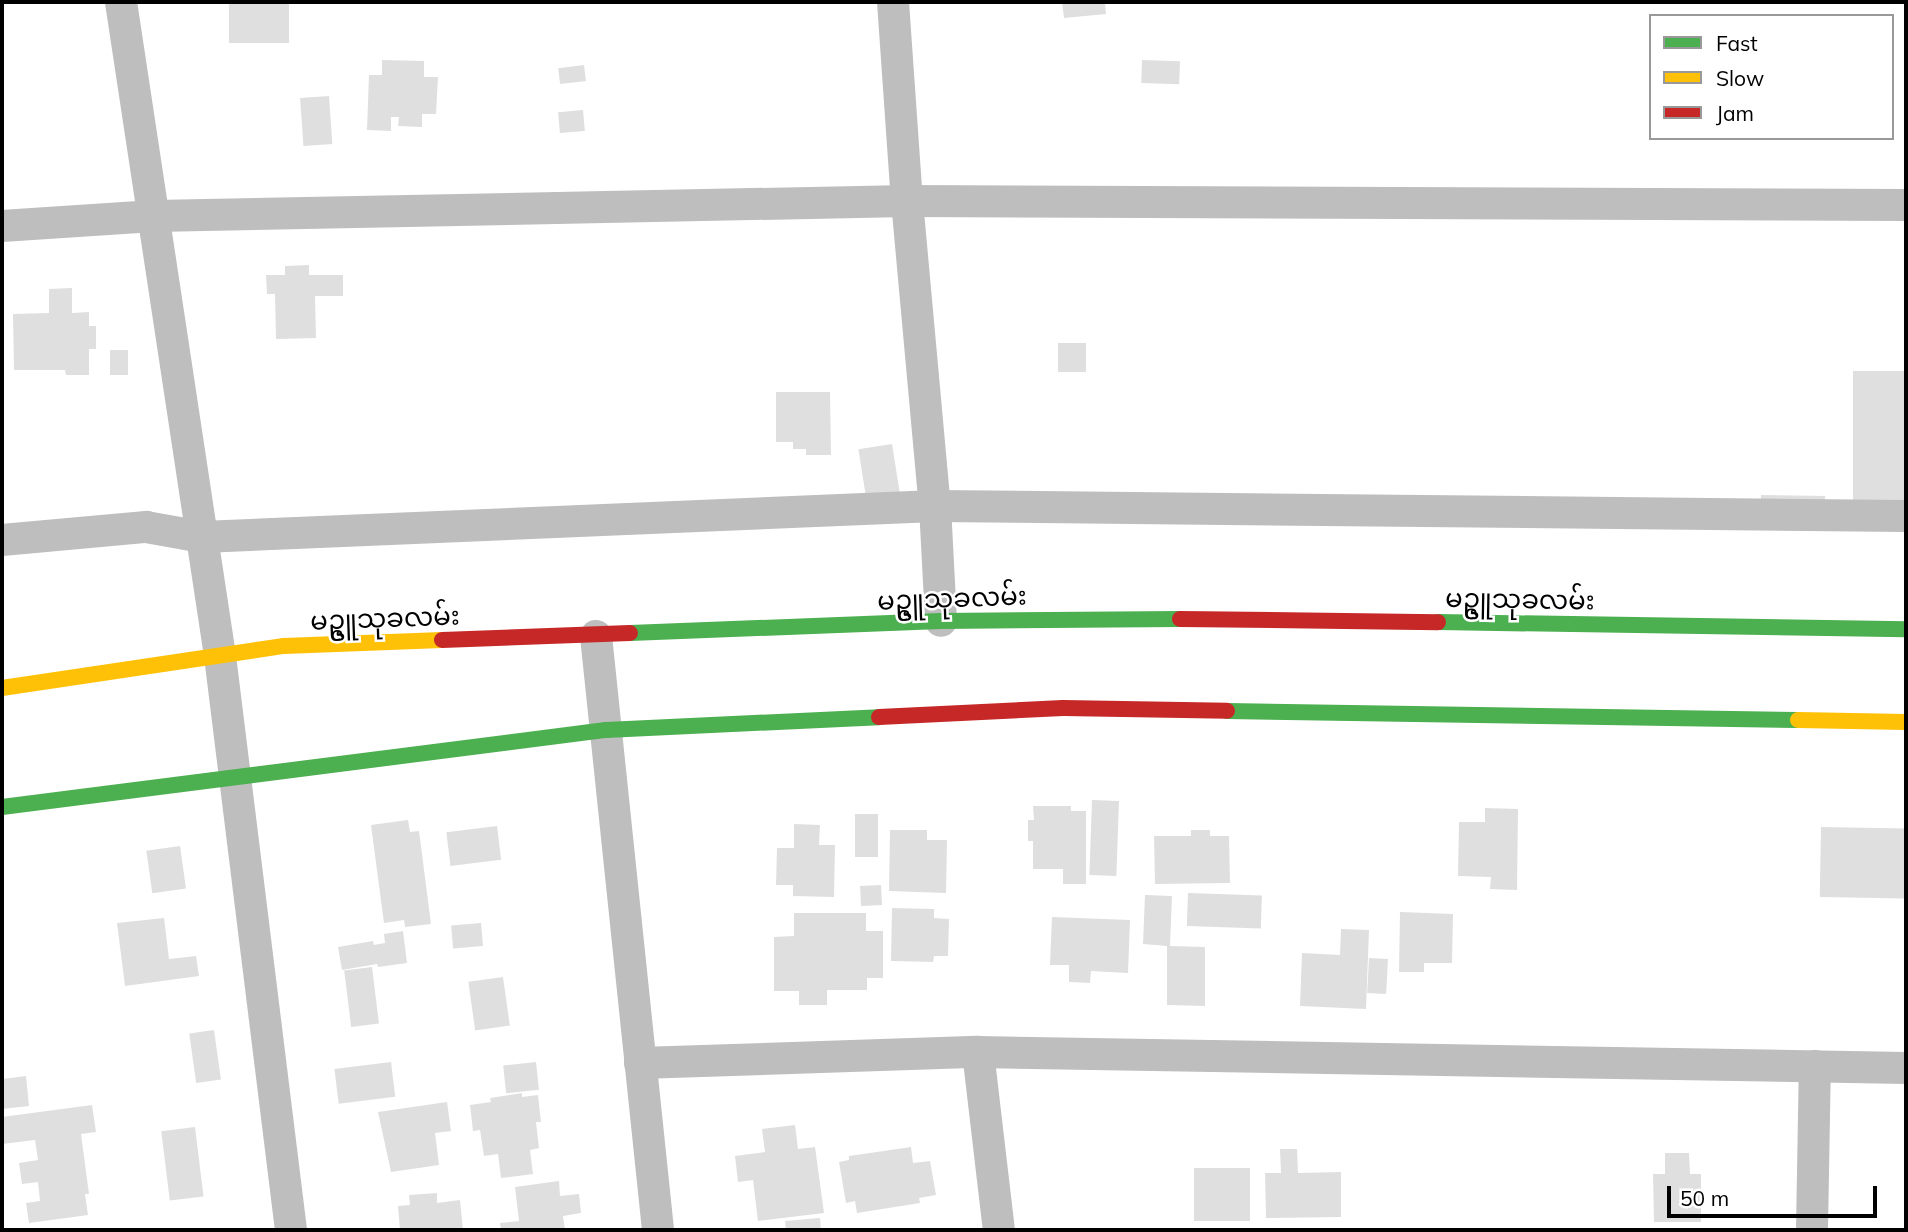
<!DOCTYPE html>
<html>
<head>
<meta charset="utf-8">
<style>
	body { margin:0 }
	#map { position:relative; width:1908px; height:1232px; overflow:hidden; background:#fff; font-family:Mulish,"Noto Sans Myanmar",sans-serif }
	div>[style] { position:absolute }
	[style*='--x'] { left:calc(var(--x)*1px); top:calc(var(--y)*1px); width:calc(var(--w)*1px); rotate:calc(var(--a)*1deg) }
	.building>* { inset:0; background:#dfdfdf; transform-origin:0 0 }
	.street>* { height:32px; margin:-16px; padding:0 16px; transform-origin:16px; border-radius:16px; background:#bebebe }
	.fast>* { height:16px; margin:-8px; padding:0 8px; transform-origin:8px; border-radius:8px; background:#4caf50 }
	.slow>* { height:16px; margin:-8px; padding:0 8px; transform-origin:8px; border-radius:8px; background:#ffc107 }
	.jam>* { height:16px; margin:-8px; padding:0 8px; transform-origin:8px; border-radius:8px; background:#c62828 }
	span { translate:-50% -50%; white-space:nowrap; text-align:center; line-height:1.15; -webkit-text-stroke:5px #fff; paint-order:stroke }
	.street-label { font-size:26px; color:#000 }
	.frame { position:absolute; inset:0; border:4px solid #000; pointer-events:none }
	.legend { position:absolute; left:1649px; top:14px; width:245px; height:126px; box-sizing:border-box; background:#fff; border:2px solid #999; margin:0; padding:9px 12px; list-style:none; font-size:21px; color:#000 }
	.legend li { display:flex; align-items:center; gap:14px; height:35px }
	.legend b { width:35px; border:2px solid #999 }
	.scale { position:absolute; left:1667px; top:1186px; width:210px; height:32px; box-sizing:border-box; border:4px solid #000; border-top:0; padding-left:9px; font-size:21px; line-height:24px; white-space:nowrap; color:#000; -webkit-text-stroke:5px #fff; paint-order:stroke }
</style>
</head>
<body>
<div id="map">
	<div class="building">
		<i style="left:229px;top:2px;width:60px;height:41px"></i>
		<i style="clip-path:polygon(1062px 2px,1105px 2px,1106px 14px,1064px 18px)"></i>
		<i style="clip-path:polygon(382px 60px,424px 61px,424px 77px,438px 77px,436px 114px,422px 114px,422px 127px,398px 126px,399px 117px,391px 117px,391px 131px,367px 130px,369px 75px,382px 75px)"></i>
		<i style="left:1142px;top:60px;width:38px;height:23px;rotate:2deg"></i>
		<i style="left:584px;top:65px;width:16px;height:26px;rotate:83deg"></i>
		<i style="left:329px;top:96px;width:48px;height:29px;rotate:86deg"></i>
		<i style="left:583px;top:110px;width:21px;height:25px;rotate:85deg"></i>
		<i style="clip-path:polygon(309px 265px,309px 275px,343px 275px,343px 296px,315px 296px,316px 338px,276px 339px,275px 294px,267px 294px,266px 275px,285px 275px,285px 266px)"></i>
		<i style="clip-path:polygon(72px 288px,72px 313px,89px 312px,89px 326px,96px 326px,96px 349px,89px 349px,89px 375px,66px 375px,65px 370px,14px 370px,13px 314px,49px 313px,49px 289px)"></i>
		<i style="left:1058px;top:343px;width:28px;height:29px"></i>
		<i style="left:110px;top:350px;width:18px;height:25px"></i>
		<i style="left:1906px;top:371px;width:129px;height:53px;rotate:90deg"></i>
		<i style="clip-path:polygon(776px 392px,830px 392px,831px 455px,806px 455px,806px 449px,793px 449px,793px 442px,776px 442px)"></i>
		<i style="left:892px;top:444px;width:53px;height:34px;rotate:81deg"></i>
		<i style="left:1761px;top:495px;width:64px;height:16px;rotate:1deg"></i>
		<i style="left:1092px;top:800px;width:27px;height:75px;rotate:2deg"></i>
		<i style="clip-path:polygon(1033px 806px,1071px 806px,1071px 811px,1086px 811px,1086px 884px,1063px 884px,1063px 869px,1033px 869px,1033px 841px,1028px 841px,1028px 820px,1034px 820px)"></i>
		<i style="clip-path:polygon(1485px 808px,1518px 809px,1517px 890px,1490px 889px,1491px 877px,1458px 876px,1459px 822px,1485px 822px)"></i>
		<i style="left:855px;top:814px;width:23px;height:43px"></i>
		<i style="clip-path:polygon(408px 820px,410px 832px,419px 831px,431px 924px,405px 927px,404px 920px,384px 923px,371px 825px)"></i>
		<i style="clip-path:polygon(794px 824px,820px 825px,819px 845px,835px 845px,834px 897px,793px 896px,793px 885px,776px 885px,777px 848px,794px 848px)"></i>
		<i style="left:497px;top:826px;width:34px;height:51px;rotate:83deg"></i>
		<i style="left:1821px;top:827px;width:85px;height:70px;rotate:1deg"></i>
		<i style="clip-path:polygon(890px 830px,927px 830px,927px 840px,947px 840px,946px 893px,889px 891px)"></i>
		<i style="clip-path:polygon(1191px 830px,1210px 830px,1210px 836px,1229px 836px,1230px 883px,1155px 884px,1154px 836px,1191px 836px)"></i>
		<i style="left:180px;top:846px;width:43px;height:34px;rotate:82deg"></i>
		<i style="left:881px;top:885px;width:20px;height:21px;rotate:87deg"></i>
		<i style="left:1188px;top:893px;width:74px;height:33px;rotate:2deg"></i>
		<i style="clip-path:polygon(1145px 895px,1172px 896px,1170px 946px,1205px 947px,1205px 1006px,1167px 1005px,1167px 946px,1143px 944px)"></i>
		<i style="clip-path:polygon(892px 908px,934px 909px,934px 918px,949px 919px,948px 956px,934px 956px,933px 962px,891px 961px)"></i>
		<i style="clip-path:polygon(1400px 912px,1453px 914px,1452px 963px,1424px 963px,1424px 972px,1399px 972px)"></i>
		<i style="clip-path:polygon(794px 913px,866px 913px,866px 931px,883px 931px,883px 978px,867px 978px,867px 990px,827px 990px,827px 1005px,799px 1005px,799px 991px,774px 991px,774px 937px,794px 936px)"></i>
		<i style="clip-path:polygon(1052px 917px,1130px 920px,1128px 973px,1091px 971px,1090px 983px,1069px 982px,1069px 965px,1050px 965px)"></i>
		<i style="clip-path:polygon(164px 918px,169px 959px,196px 956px,199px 976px,125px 986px,117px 923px)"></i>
		<i style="left:481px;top:923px;width:23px;height:30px;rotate:85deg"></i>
		<i style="clip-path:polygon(1341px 929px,1369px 930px,1366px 1009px,1300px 1006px,1302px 953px,1340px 955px)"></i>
		<i style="clip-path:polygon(403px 931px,407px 963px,378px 967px,377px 964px,342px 970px,338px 947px,373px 941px,374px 945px,385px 943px,384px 934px)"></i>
		<i style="left:1369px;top:958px;width:19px;height:35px;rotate:3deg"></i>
		<i style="left:372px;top:967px;width:57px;height:28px;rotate:83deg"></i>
		<i style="left:503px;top:977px;width:49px;height:35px;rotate:82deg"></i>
		<i style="left:214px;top:1030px;width:50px;height:25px;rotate:82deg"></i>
		<i style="left:391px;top:1062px;width:35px;height:57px;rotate:83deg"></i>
		<i style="left:536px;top:1062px;width:28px;height:33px;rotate:84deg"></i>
		<i style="clip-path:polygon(26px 1076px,29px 1106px,2px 1109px,3px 1079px)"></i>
		<i style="clip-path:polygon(522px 1093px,522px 1097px,538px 1095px,541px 1122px,536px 1122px,539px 1148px,530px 1150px,533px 1174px,501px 1178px,498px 1154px,484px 1156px,480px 1130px,473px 1131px,470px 1105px,491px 1102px,490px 1098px)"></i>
		<i style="clip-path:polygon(447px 1102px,451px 1131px,435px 1133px,439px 1165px,391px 1172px,378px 1112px)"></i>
		<i style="clip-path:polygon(92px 1105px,96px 1132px,81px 1134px,89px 1194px,85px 1194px,88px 1215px,29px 1223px,26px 1203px,40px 1201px,38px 1182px,22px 1184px,19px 1163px,38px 1160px,35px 1140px,2px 1144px,2px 1117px)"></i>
		<i style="clip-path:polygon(795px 1125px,798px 1149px,815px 1147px,824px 1213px,758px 1221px,753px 1180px,738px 1182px,735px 1156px,765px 1152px,762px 1129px)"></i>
		<i style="left:195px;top:1127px;width:70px;height:34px;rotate:83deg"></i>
		<i style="clip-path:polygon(911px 1147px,913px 1163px,930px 1161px,936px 1195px,919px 1198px,920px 1203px,857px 1213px,855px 1201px,846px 1203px,839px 1162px,849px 1160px,849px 1156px)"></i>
		<i style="clip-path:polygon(1280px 1149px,1297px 1149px,1298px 1173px,1341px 1172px,1341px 1217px,1266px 1218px,1265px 1173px,1281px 1173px)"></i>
		<i style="clip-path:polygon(1665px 1153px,1689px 1153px,1690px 1174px,1701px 1174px,1701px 1222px,1654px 1222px,1653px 1174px,1665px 1174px)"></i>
		<i style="left:1194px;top:1168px;width:56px;height:53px"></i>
		<i style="clip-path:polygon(559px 1181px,560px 1196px,579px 1194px,581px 1213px,563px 1216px,565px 1230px,501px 1230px,500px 1223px,519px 1221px,515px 1187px)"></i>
		<i style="clip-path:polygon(437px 1193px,437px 1203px,460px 1200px,463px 1230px,400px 1230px,398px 1206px,410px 1205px,409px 1195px)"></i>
		<i style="clip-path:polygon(820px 1218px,821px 1230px,786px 1230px,785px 1221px)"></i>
	</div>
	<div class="street">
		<i style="--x:121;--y:2;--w:661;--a:81.39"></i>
		<i style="--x:220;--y:656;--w:578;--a:82.95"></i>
		<i style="--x:893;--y:2;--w:199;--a:86"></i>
		<i style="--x:907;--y:201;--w:306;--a:84.8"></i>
		<i style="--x:935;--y:506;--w:115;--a:87"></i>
		<i style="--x:2;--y:226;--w:152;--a:-3.8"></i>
		<i style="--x:154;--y:216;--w:753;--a:-1.14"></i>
		<i style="--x:907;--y:201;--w:999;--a:0.23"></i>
		<i style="--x:2;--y:540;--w:145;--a:-5.2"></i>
		<i style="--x:146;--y:527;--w:57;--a:10.1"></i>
		<i style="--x:202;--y:537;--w:734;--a:-2.42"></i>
		<i style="--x:935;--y:506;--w:971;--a:0.59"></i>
		<i style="--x:596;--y:636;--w:597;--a:84.04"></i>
		<i style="--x:978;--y:1052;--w:179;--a:83.3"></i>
		<i style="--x:640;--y:1063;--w:338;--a:-1.9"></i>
		<i style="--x:978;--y:1052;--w:928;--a:0.99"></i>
		<i style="--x:1812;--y:1230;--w:164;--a:-89"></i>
	</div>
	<div class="fast">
		<i style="--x:1438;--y:622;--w:468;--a:0.9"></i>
		<i style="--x:630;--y:633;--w:311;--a:-2.2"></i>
		<i style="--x:941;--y:621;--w:239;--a:-0.5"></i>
		<i style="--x:1227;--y:711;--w:571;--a:0.9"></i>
		<i style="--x:2;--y:807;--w:609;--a:-7.27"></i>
		<i style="--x:606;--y:730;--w:273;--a:-2.7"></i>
	</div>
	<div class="slow">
		<i style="--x:2;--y:688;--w:285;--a:-8.5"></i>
		<i style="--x:284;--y:646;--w:158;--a:-2.2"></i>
		<i style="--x:1798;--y:720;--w:108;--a:1.1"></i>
	</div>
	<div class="jam">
		<i style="--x:1180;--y:619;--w:258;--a:0.7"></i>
		<i style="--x:442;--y:640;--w:188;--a:-2.1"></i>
		<i style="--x:879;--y:717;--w:184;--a:-2.8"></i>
		<i style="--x:1063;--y:708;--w:164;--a:1"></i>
	</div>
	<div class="street-label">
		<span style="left:952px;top:598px;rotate:-2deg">မဥ္ဇူသုခလမ်း</span>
		<span style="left:1520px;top:599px;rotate:1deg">မဥ္ဇူသုခလမ်း</span>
		<span style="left:385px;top:618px;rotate:-2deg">မဥ္ဇူသုခလမ်း</span>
	</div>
	<div class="frame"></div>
	<ul class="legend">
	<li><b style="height:9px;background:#4caf50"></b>Fast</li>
	<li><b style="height:9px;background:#ffc107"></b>Slow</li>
	<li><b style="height:9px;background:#c62828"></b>Jam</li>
	</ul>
	<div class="scale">50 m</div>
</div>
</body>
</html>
